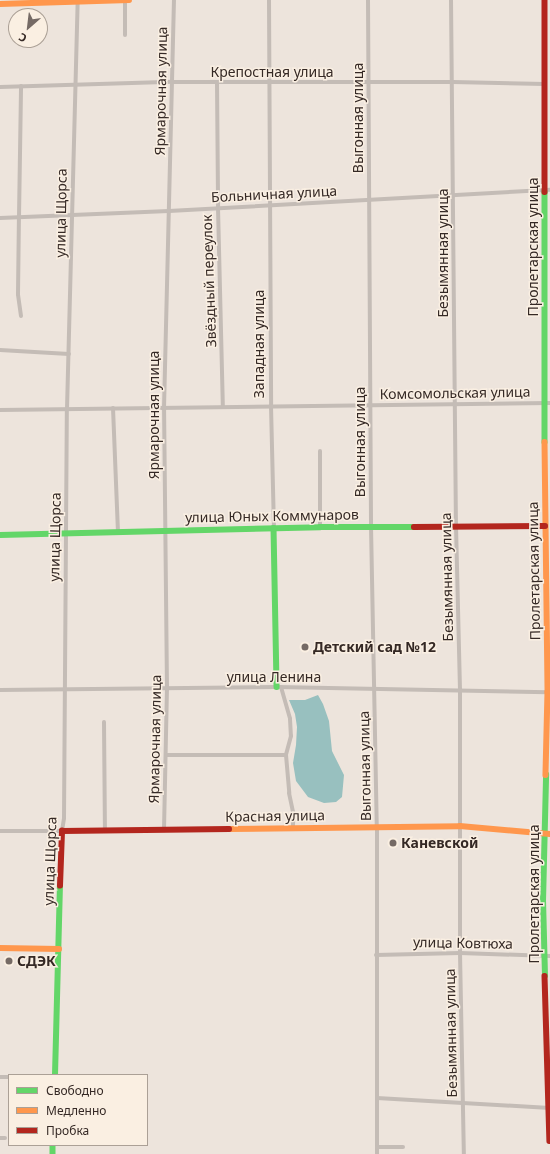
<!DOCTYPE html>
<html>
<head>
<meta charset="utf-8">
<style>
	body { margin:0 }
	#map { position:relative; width:550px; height:1154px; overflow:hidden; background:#ede4dc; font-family:"Noto Sans",sans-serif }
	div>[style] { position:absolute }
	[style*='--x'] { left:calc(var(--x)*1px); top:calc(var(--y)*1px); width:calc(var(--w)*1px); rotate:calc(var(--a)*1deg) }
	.water>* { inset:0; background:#98c0bf }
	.street>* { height:4px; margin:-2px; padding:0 2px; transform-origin:2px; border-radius:2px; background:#c4bcb6 }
	.fast>* { height:5.5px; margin:-2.75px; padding:0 2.75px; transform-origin:2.75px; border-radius:2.75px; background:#63d668 }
	.slow>* { height:5.5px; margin:-2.75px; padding:0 2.75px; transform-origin:2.75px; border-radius:2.75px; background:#ff974d }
	.jam>* { height:5.5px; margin:-2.75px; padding:0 2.75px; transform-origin:2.75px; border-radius:2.75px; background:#b3261e }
	.dots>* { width:11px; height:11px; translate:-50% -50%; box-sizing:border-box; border:2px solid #faefe2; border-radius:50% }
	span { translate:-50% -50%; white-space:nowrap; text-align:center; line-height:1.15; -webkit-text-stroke:3px #faefe2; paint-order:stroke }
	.street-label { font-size:14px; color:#352925 }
	.poi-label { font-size:14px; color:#352925; font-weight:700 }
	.left { translate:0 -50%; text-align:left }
	.legend { position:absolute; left:8px; top:1074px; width:140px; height:72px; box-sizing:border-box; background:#faefe2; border:1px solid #aba096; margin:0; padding:5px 7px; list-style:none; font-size:12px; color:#352925 }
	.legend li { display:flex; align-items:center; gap:8px; height:20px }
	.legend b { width:20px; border:1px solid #aba096 }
	.north { position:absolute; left:8px; top:8px; width:40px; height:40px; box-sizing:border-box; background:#faefe2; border:1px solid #aba096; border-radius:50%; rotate:208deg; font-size:11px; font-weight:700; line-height:16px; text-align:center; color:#352925 }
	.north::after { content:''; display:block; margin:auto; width:14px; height:18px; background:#756a65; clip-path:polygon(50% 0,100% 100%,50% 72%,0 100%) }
</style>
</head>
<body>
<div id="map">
	<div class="water">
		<i style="clip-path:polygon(318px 695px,323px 704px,329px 721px,332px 751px,344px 775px,342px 797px,336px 802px,324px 803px,308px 797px,296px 781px,293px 763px,296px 745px,297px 727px,295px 714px,289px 700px,305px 700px)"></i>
	</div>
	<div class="street">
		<i style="--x:269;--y:0;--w:406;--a:89.7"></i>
		<i style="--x:271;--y:406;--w:122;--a:88.6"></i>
		<i style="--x:368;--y:0;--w:526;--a:89.67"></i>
		<i style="--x:371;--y:526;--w:301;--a:88.9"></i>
		<i style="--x:377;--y:827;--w:327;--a:90"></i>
		<i style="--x:451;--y:0;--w:526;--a:89.46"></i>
		<i style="--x:456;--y:526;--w:164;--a:88.6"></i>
		<i style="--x:460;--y:690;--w:263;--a:90"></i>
		<i style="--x:460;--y:953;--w:201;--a:88.9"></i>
		<i style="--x:125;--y:35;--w:35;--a:-90"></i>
		<i style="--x:217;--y:83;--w:125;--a:89.5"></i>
		<i style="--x:218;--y:208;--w:199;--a:88.6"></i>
		<i style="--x:0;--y:87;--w:173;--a:-1.7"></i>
		<i style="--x:173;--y:82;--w:280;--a:0"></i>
		<i style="--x:453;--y:82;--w:92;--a:1.2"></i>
		<i style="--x:0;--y:218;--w:169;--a:-2.4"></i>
		<i style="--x:169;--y:211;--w:382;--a:-3.2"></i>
		<i style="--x:21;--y:316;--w:22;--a:-98"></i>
		<i style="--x:18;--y:294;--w:77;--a:-89.3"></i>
		<i style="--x:19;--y:217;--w:131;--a:-89.1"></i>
		<i style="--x:0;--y:350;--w:69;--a:3.3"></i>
		<i style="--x:113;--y:408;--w:124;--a:87.7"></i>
		<i style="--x:0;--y:410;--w:550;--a:-0.73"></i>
		<i style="--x:320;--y:527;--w:76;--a:-90"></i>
		<i style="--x:281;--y:687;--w:33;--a:74"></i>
		<i style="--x:290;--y:719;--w:17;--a:87"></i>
		<i style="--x:291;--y:736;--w:20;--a:105"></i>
		<i style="--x:286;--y:755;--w:38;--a:85"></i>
		<i style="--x:289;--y:793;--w:19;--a:78"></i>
		<i style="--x:293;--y:812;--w:16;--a:90"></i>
		<i style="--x:0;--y:690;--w:277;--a:-0.6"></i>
		<i style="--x:277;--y:687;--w:271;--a:1.1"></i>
		<i style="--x:104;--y:722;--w:109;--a:89.5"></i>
		<i style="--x:166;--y:755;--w:120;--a:0"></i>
		<i style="--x:164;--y:830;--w:141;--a:-88.8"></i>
		<i style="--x:167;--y:689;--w:281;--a:-90.6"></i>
		<i style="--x:164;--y:408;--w:408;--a:-88.6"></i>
		<i style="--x:0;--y:831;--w:62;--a:0"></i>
		<i style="--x:62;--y:831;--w:13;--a:-81"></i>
		<i style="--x:64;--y:818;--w:409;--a:-89.6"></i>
		<i style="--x:67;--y:409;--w:409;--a:-88.5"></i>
		<i style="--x:376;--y:955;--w:84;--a:-1.4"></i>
		<i style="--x:460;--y:953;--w:90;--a:1.9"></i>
		<i style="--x:0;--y:1077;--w:9;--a:0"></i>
		<i style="--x:377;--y:1098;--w:173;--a:3.3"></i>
		<i style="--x:0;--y:1138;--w:5;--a:0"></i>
		<i style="--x:377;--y:1147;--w:26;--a:0"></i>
	</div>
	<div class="fast">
		<i style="--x:545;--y:192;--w:250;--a:90"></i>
		<i style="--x:274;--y:528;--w:159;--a:88.9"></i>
		<i style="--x:0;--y:535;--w:320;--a:-1.4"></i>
		<i style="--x:320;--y:527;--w:94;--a:0"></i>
		<i style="--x:545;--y:976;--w:74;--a:-91.5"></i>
		<i style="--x:543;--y:902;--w:127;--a:-88.6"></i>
		<i style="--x:55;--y:1075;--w:189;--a:-88.5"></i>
		<i style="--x:53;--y:1145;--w:9;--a:90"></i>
	</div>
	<div class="slow">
		<i style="--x:0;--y:4;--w:129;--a:-1.8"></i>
		<i style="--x:545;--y:442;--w:250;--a:89.3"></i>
		<i style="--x:548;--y:692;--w:83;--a:91.4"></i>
		<i style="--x:229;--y:829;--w:231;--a:-0.7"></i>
		<i style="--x:460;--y:826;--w:90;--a:5.1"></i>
		<i style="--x:0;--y:948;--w:59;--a:1"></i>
	</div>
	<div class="jam">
		<i style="--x:545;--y:0;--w:192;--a:90"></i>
		<i style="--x:414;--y:527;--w:131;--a:-0.4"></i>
		<i style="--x:60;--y:886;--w:55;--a:-87.9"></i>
		<i style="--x:62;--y:831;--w:167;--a:-0.7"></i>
		<i style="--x:545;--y:976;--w:165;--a:88.3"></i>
	</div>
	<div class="dots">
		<i style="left:305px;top:647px;background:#756a65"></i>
		<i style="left:393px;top:843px;background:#756a65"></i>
		<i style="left:9px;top:961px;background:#756a65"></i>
	</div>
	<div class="street-label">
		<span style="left:272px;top:72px">Крепостная улица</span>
		<span style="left:161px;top:91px;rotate:-89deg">Ярмарочная улица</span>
		<span style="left:358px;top:118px;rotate:-90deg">Выгонная улица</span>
		<span style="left:274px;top:194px;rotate:-3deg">Больничная улица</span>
		<span style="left:61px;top:213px;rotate:-89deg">улица Щорса</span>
		<span style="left:533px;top:247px;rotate:-90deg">Пролетарская улица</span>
		<span style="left:443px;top:253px;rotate:-90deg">Безымянная улица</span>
		<span style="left:209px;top:281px;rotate:-92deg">Звёздный переулок</span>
		<span style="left:259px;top:344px;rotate:-90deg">Западная улица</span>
		<span style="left:455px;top:393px;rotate:-1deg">Комсомольская улица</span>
		<span style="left:154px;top:415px;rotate:-90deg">Ярмарочная улица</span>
		<span style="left:360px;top:442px;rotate:-90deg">Выгонная улица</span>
		<span style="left:272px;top:516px;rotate:-1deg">улица Юных Коммунаров</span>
		<span style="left:55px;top:537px;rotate:-89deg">улица Щорса</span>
		<span style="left:534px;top:571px;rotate:-91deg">Пролетарская улица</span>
		<span style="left:447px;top:577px;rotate:-91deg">Безымянная улица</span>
		<span style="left:274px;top:677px">улица Ленина</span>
		<span style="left:155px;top:739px;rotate:-89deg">Ярмарочная улица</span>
		<span style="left:365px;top:766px;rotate:-91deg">Выгонная улица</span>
		<span style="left:275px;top:816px;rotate:-1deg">Красная улица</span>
		<span style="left:50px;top:861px;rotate:-88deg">улица Щорса</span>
		<span style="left:534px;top:894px;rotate:-90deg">Пролетарская улица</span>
		<span style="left:463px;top:943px;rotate:1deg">улица Ковтюха</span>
		<span style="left:451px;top:1033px;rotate:-91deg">Безымянная улица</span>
	</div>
	<div class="poi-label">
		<span class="left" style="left:313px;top:647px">Детский сад №12</span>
		<span class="left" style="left:401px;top:843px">Каневской</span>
		<span class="left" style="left:17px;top:961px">СДЭК</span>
	</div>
	<ul class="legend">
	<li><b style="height:5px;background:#63d668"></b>Свободно</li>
	<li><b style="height:5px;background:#ff974d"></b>Медленно</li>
	<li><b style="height:5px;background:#b3261e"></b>Пробка</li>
	</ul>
	<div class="north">С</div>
</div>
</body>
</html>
